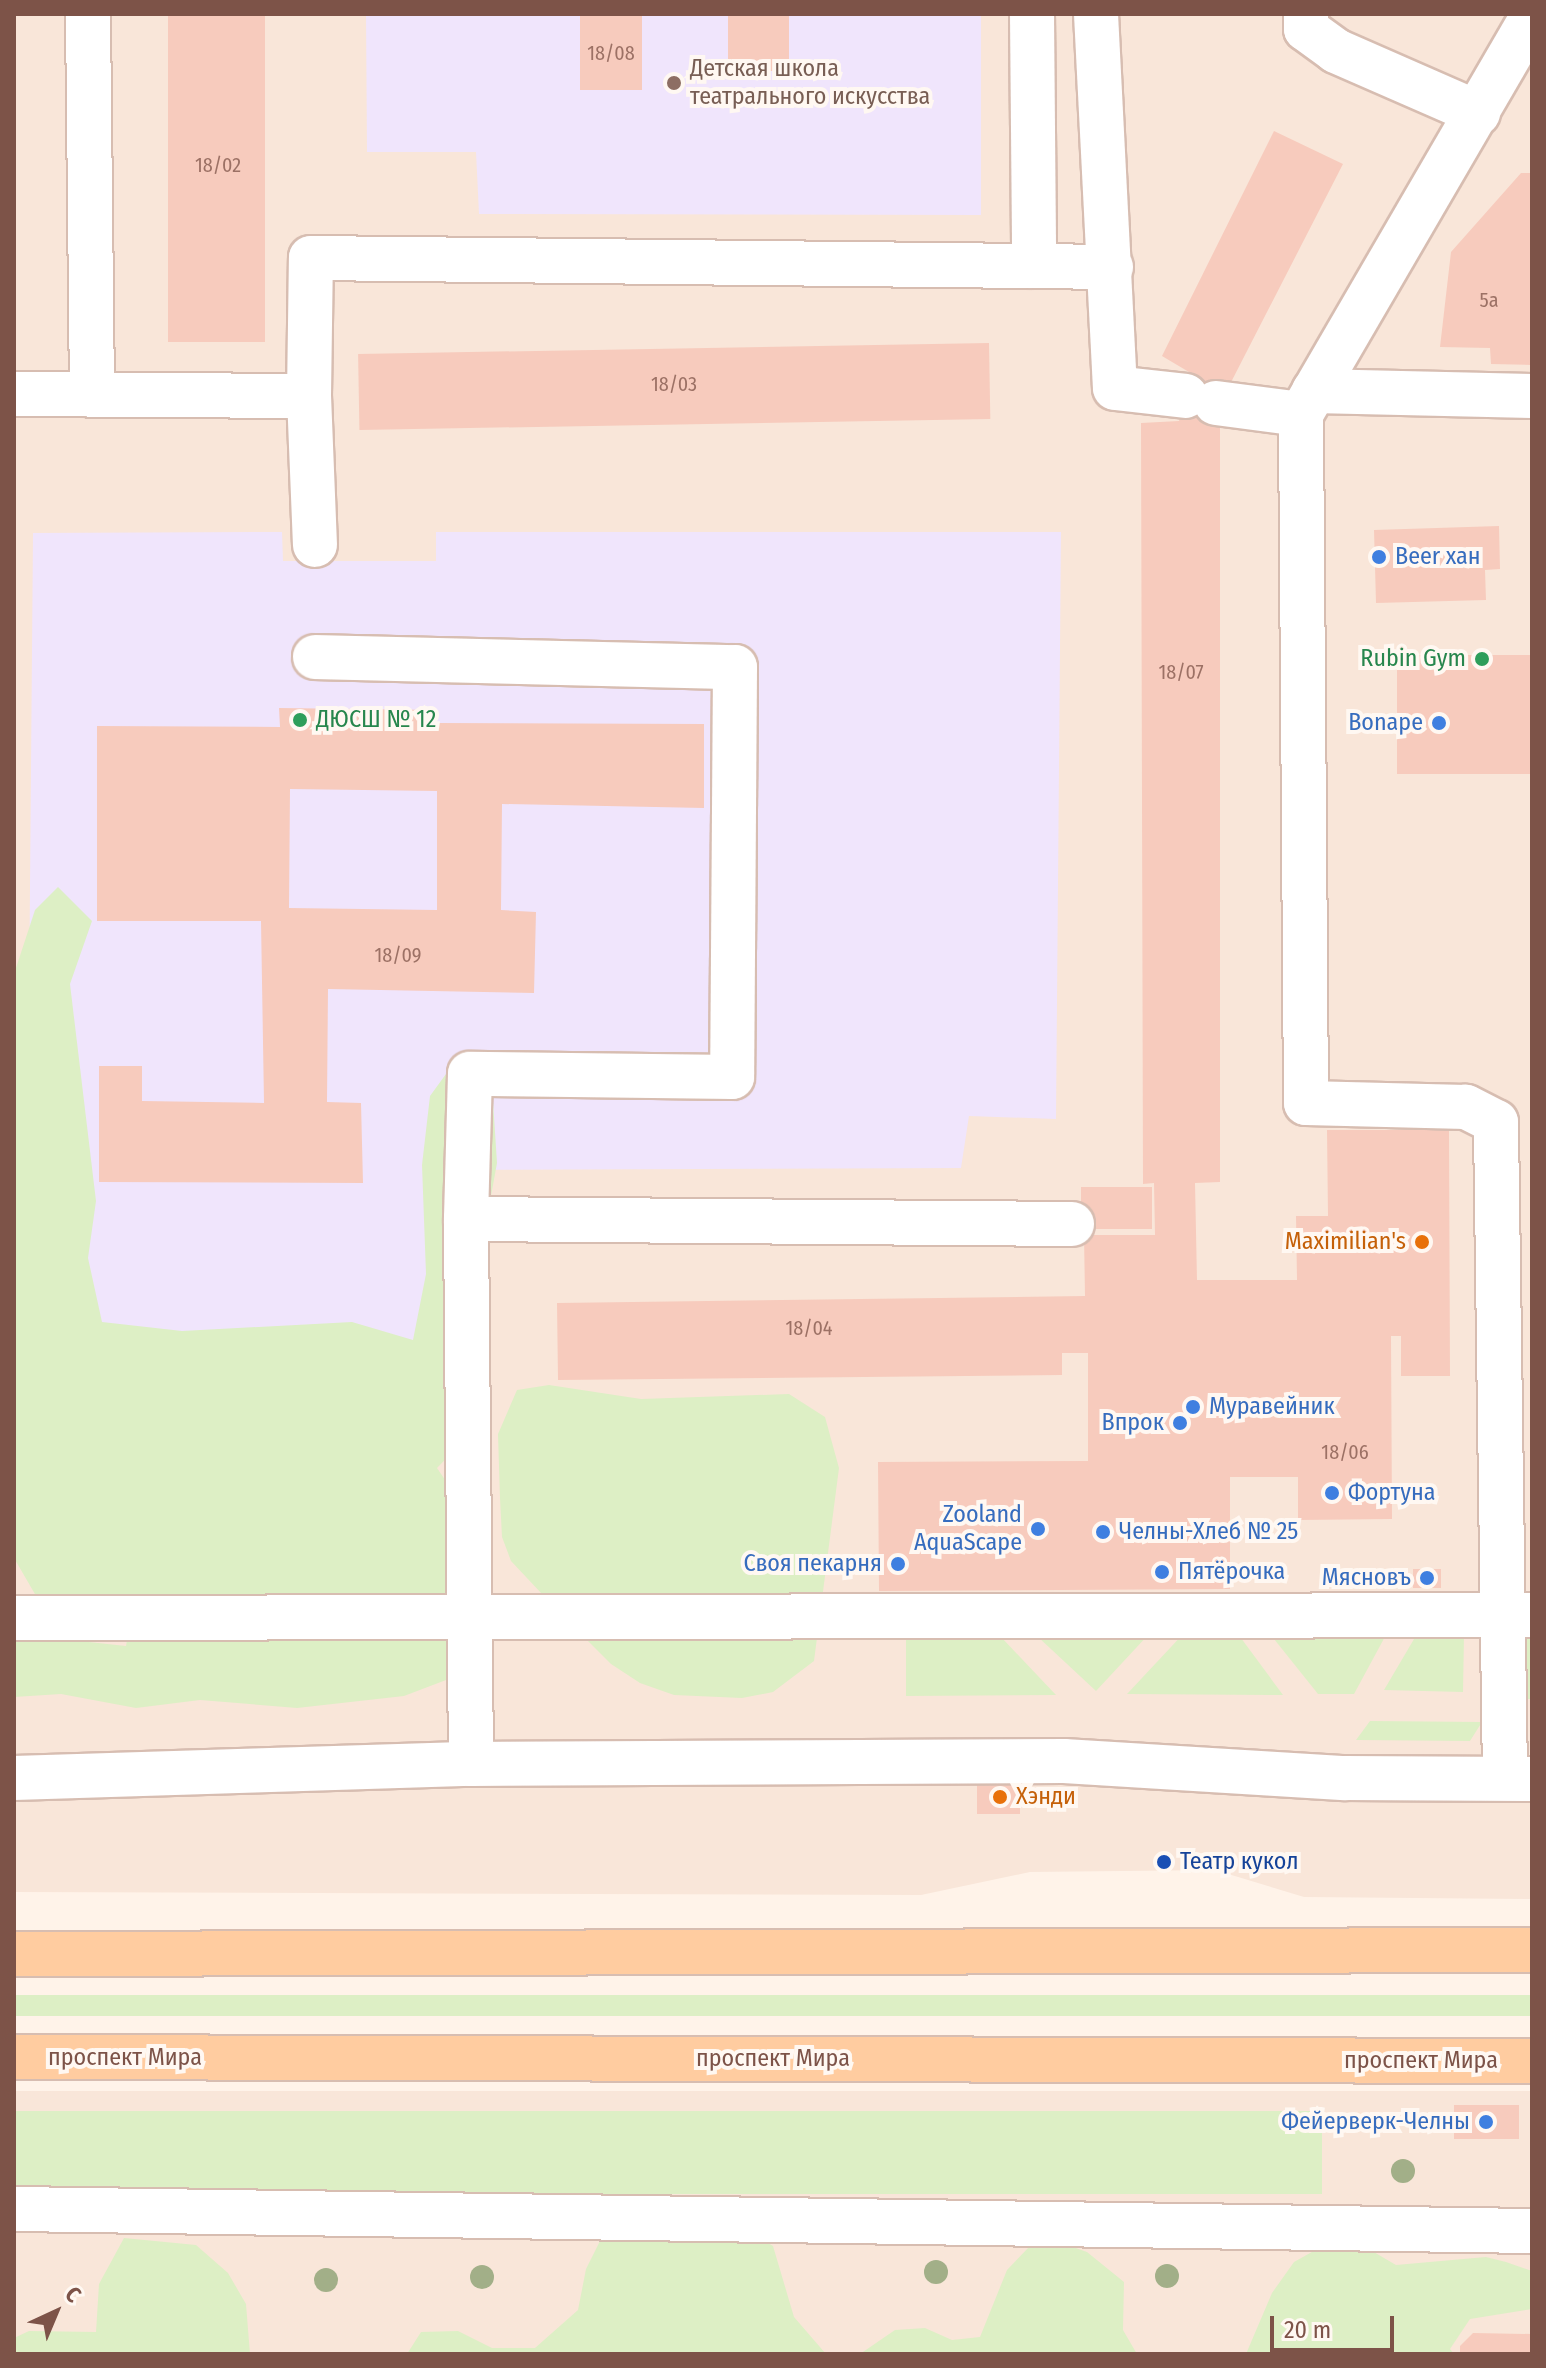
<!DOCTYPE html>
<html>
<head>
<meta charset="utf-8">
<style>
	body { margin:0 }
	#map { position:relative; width:1546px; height:2368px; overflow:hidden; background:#fff3e9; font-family:"Fira Sans Condensed",sans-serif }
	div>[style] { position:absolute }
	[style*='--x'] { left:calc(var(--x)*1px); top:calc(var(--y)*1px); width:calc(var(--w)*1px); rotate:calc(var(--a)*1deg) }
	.residential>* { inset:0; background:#f9e6d9; transform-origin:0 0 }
	.education>* { inset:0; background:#f0e5fc }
	.green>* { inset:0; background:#ddefc5; transform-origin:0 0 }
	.building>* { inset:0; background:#f7cbbd; transform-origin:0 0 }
	.roads { filter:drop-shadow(2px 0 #d7bdb1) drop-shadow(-2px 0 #d7bdb1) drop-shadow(0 2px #d7bdb1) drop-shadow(0 -2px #d7bdb1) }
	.minor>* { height:44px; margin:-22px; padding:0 22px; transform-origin:22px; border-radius:22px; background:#fff }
	.major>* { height:44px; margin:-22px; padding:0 22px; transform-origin:22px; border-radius:22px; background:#ffcca0 }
	.trees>* { width:24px; height:24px; margin:-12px; border-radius:50%; background:#a2af88 }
	.dots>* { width:22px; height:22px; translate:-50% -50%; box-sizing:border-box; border:4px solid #fff8f2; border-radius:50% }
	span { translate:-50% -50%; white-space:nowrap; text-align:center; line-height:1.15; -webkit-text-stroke:8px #fff8f2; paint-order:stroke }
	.number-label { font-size:20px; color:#9c7165 }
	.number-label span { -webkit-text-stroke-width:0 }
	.education-label { font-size:24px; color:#785e54 }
	.left { translate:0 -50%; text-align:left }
	.shop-label { font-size:24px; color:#366cbe }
	.right { translate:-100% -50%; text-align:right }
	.leisure-label { font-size:24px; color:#27864d }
	.food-label { font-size:24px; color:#c56008 }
	.transit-label { font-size:24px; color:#164399 }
	.street-label { font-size:24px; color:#7d5348 }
	.frame { position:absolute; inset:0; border:16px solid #7d5348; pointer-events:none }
	.north { position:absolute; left:16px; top:2272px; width:80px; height:80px; -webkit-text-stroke:6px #fff8f2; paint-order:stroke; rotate:44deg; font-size:22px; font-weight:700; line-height:32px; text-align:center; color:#7d5348 }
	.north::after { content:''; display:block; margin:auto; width:28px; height:36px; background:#7d5348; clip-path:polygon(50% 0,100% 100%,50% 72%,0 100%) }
	.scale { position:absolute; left:1270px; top:2316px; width:124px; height:36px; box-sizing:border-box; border:4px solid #7d5348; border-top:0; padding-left:10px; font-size:24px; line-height:28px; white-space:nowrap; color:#7d5348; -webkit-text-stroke:6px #fff8f2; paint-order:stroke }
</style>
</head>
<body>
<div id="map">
	<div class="residential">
		<i style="clip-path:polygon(14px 14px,1532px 14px,1532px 1899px,1304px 1897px,1215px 1870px,1030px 1872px,921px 1895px,14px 1892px)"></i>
		<i style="left:14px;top:2091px;width:1518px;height:263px"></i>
	</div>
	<div class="education">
		<i style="clip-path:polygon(366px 14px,981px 14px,981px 215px,479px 214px,476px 152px,367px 152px)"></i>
		<i style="clip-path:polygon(282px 532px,283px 561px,436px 561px,436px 532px,1061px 532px,1056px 1119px,969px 1116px,961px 1168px,440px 1170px,438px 1363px,26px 1360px,33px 533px)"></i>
	</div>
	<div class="green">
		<i style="clip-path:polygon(58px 887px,92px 921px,70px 984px,96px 1201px,88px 1258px,102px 1322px,182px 1331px,352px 1322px,413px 1340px,426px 1274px,422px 1165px,430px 1096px,454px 1063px,477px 1070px,493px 1101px,497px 1163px,480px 1256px,470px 1434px,437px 1468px,456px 1496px,454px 1677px,404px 1696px,297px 1708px,200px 1700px,136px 1708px,61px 1694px,14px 1697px,14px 1634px,126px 1646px,129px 1629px,39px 1601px,14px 1558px,14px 974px,35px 910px)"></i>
		<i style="clip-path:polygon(549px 1385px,641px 1399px,789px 1394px,825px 1417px,839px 1468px,814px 1661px,773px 1692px,742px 1698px,674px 1695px,640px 1683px,611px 1664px,558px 1611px,511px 1561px,502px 1537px,500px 1498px,498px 1434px,517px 1390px)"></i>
		<i style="left:1523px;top:1629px;width:9px;height:70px"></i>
		<i style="clip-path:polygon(1185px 1632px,1238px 1634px,1283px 1695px,1127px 1694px)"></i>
		<i style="clip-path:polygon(1387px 1633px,1354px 1694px,1318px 1694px,1270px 1634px)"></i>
		<i style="clip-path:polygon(1149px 1634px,1096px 1691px,1037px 1636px)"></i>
		<i style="clip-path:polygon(1417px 1634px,1464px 1635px,1463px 1692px,1384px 1690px)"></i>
		<i style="clip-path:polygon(906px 1638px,1002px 1638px,1056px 1695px,906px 1696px)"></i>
		<i style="clip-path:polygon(1370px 1721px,1481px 1722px,1482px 1722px,1470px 1741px,1356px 1740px)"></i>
		<i style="left:14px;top:1995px;width:1518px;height:21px"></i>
		<i style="left:14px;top:2111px;width:1308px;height:83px"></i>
		<i style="clip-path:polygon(744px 2229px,773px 2246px,794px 2317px,826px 2354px,407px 2354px,421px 2332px,458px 2331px,492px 2348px,535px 2348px,578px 2310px,586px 2269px,604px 2233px)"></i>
		<i style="clip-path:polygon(124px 2238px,196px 2245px,228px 2273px,246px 2304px,250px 2354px,14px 2354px,14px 2338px,29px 2331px,96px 2332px,99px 2284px)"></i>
		<i style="clip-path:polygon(1053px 2240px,1087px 2252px,1124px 2282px,1123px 2330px,1137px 2354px,860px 2354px,895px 2330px,925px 2328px,952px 2340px,980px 2337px,1007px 2270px,1030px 2246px)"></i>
		<i style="clip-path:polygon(1328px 2243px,1367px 2248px,1396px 2265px,1486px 2257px,1506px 2262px,1532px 2271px,1532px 2309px,1470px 2319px,1450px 2349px,1454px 2354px,1246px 2354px,1272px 2293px,1294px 2262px)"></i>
	</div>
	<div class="building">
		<i style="left:168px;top:14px;width:97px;height:328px"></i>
		<i style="left:580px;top:14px;width:62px;height:76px"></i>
		<i style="left:728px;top:14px;width:61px;height:57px"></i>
		<i style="clip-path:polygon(1274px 131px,1343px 164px,1226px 392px,1220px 420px,1220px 1182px,1195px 1183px,1197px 1280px,1297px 1280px,1296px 1216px,1328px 1216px,1327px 1130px,1449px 1130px,1450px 1376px,1401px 1376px,1401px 1336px,1391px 1336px,1392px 1519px,1298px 1520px,1298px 1477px,1230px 1477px,1230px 1589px,879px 1591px,878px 1462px,1088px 1461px,1088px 1353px,1062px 1353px,1062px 1375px,558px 1380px,557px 1303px,1085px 1296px,1084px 1235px,1155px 1235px,1154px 1183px,1143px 1184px,1141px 423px,1179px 421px,1194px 375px,1162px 356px)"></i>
		<i style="clip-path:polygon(1521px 173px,1532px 173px,1532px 365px,1491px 364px,1490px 348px,1440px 347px,1451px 252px)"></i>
		<i style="left:989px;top:343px;width:76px;height:631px;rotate:89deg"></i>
		<i style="clip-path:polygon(1499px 526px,1500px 569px,1485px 570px,1486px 600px,1376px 603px,1374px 530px)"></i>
		<i style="left:1532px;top:655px;width:119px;height:135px;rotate:90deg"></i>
		<i style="clip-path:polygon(evenodd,279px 708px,437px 710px,437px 723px,704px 724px,704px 808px,502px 804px,501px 910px,536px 912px,534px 993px,328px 989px,327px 1102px,361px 1103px,363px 1183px,99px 1182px,99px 1066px,142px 1066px,142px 1101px,264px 1103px,261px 921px,97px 921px,97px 726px,280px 727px,279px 708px,290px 789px,437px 791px,437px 910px,289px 908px,290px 789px)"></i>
		<i style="left:1152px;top:1187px;width:42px;height:71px;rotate:90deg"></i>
		<i style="left:1413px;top:1569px;width:28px;height:19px"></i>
		<i style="left:977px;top:1780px;width:43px;height:34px"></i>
		<i style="left:1454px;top:2105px;width:65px;height:34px"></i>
		<i style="clip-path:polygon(1473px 2333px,1532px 2334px,1532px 2354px,1460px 2354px,1460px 2346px)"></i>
	</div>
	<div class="roads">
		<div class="minor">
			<i style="--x:88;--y:14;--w:381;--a:89.4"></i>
			<i style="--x:1032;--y:14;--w:252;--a:89.5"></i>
			<i style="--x:1096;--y:14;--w:374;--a:87.1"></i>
			<i style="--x:1115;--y:388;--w:71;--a:6.4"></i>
			<i style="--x:1306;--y:14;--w:15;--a:90"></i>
			<i style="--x:1306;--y:29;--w:37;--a:36"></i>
			<i style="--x:1336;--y:51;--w:155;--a:23.6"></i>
			<i style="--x:1314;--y:391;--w:218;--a:1.3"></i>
			<i style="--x:14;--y:394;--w:295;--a:0.4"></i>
			<i style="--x:309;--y:396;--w:138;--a:-89.2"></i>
			<i style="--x:311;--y:258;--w:800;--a:0.64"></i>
			<i style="--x:309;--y:396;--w:149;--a:87.7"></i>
			<i style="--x:1216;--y:403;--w:86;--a:7.4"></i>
			<i style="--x:315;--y:657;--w:420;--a:1.4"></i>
			<i style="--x:735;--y:667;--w:410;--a:90.4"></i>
			<i style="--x:732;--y:1077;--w:262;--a:-179.3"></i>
			<i style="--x:470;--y:1074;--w:145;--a:91.6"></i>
			<i style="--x:14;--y:1618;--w:1518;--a:-0.11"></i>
			<i style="--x:471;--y:1764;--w:545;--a:-90.53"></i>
			<i style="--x:466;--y:1219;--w:606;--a:0.47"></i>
			<i style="--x:14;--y:1778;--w:457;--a:-1.8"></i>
			<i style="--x:471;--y:1764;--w:593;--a:-0.29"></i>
			<i style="--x:1064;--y:1761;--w:282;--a:3.5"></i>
			<i style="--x:1345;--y:1778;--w:187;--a:0.3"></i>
			<i style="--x:1505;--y:1778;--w:656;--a:-90.79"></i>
			<i style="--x:1496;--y:1122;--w:34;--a:-153"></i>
			<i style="--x:1466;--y:1107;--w:160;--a:-178.6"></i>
			<i style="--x:1306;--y:1103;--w:689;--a:-90.42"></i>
			<i style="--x:1301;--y:414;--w:459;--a:-59.8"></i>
			<i style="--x:14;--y:2209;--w:1518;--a:0.83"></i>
		</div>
		<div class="major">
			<i style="--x:14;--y:1954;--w:1518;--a:-0.15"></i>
			<i style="--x:14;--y:2057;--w:1518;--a:0.15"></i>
		</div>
	</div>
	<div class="trees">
		<i style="left:1403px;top:2171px"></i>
		<i style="left:936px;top:2272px"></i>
		<i style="left:1167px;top:2276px"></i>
		<i style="left:482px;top:2277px"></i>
		<i style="left:326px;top:2280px"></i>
	</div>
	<div class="dots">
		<i style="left:674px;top:83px;background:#8d6e63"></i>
		<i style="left:1379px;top:557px;background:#3f7fe0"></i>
		<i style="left:1482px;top:659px;background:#2e9e5b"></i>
		<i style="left:300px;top:720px;background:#2e9e5b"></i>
		<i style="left:1439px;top:723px;background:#3f7fe0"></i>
		<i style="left:1422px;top:1242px;background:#e8710a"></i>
		<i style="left:1193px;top:1407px;background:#3f7fe0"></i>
		<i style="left:1180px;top:1423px;background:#3f7fe0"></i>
		<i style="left:1332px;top:1493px;background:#3f7fe0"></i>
		<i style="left:1038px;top:1529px;background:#3f7fe0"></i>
		<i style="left:1103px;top:1532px;background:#3f7fe0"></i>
		<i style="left:898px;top:1564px;background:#3f7fe0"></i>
		<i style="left:1162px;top:1572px;background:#3f7fe0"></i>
		<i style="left:1427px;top:1578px;background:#3f7fe0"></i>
		<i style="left:1000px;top:1797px;background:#e8710a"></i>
		<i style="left:1164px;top:1862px;background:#1a4fb4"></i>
		<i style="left:1486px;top:2122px;background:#3f7fe0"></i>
	</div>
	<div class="number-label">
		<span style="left:611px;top:53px">18/08</span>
		<span style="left:218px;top:165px">18/02</span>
		<span style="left:1489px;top:300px">5а</span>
		<span style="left:674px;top:384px">18/03</span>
		<span style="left:1181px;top:672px">18/07</span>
		<span style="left:398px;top:955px">18/09</span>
		<span style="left:809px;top:1328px">18/04</span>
		<span style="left:1345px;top:1452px">18/06</span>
	</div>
	<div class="education-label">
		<span class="left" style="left:690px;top:83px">Детская школа<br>театрального искусства</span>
	</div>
	<div class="shop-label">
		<span class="left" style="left:1395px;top:557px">Beer хан</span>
		<span class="right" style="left:1423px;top:723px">Bonape</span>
		<span class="left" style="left:1209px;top:1407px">Муравейник</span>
		<span class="right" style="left:1164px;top:1423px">Впрок</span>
		<span class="left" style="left:1348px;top:1493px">Фортуна</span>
		<span class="right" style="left:1022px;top:1529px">Zooland<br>AquaScape</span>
		<span class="left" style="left:1119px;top:1532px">Челны-Хлеб № 25</span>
		<span class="right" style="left:882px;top:1564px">Своя пекарня</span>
		<span class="left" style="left:1178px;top:1572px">Пятёрочка</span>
		<span class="right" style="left:1411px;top:1578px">Мясновъ</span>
		<span class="right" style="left:1470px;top:2122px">Фейерверк-Челны</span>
	</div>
	<div class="leisure-label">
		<span class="right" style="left:1466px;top:659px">Rubin Gym</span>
		<span class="left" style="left:316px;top:720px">ДЮСШ № 12</span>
	</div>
	<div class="food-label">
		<span class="right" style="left:1406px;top:1242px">Maximilian's</span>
		<span class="left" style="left:1016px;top:1797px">Хэнди</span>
	</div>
	<div class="transit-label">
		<span class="left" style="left:1180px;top:1862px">Театр кукол</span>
	</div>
	<div class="street-label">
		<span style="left:125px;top:2058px">проспект Мира</span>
		<span style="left:773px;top:2059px">проспект Мира</span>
		<span style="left:1421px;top:2061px">проспект Мира</span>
	</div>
	<div class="frame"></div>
	<div class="north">С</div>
	<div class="scale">20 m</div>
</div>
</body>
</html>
